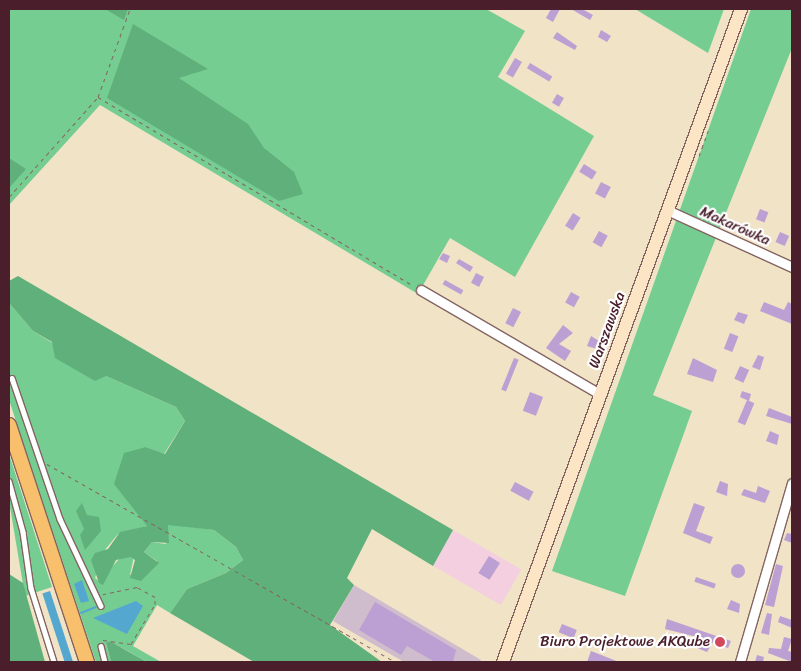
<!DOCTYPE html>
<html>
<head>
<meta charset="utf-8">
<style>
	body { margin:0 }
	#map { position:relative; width:801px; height:671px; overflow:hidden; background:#f0e3c6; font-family:Sriracha,sans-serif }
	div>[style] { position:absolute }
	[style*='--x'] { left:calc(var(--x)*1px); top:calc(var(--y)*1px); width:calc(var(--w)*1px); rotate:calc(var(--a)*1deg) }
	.built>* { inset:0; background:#f3cfdf; transform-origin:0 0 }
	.industrial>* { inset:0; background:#cfbdce }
	.green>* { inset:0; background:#75cd92 }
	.forest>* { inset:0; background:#60b07c }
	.water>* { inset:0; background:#54a8d0; transform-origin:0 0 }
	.stream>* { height:2px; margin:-1px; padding:0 1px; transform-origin:1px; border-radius:1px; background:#54a8d0 }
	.building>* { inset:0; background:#bc9fd3; transform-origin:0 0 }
	.round { border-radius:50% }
	.path>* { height:1px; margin-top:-0.5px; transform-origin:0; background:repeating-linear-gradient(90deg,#846461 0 4px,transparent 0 8px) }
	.roads { filter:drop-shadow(1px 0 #846461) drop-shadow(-1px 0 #846461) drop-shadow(0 1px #846461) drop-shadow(0 -1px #846461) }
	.lane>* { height:4.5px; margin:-2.25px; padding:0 2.25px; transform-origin:2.25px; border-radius:2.25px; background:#fff }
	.street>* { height:9px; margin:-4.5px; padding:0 4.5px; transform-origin:4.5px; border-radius:4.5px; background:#fff }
	.secondary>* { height:12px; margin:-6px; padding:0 6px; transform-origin:6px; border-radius:6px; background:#fce5c4 }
	.primary>* { height:14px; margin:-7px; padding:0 7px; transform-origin:7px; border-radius:7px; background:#f8bf6c }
	.dots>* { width:14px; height:14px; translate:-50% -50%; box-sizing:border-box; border:2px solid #fff; border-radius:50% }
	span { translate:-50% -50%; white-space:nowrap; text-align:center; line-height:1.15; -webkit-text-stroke:4.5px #fff; paint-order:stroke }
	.street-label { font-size:15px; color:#4a1f2b }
	.poi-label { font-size:15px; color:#4a1f2b }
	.right { translate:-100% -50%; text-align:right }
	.frame { position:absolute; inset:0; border:10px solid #4a1f2b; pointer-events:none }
</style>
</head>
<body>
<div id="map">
	<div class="built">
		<i style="left:453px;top:530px;width:79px;height:41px;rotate:30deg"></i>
	</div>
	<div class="industrial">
		<i style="clip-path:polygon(354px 585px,481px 660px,480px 662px,404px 662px,333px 621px)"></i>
	</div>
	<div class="green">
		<i style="clip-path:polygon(9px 9px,486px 9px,525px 31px,498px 77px,594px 136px,515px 277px,450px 238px,418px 294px,100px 105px,9px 205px)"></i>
		<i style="clip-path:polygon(635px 9px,724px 9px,708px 53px)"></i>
		<i style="clip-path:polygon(751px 9px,792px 9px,792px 48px,653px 395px,692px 411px,625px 596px,552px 571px)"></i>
		<i style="clip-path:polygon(9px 303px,33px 331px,106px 376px,176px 407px,185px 421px,164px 454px,146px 447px,147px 526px,118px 534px,104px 551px,95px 578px,103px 584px,102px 578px,120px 558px,134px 556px,130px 575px,157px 561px,144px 552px,152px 542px,166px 544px,168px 524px,214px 530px,236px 547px,243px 560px,226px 573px,187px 589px,170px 613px,157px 605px,133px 646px,161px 662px,147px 662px,110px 641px,106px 644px,111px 662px,96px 662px,9px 400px)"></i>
		<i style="clip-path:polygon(9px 454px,52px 587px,25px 596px,9px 501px)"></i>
	</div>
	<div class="forest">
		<i style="clip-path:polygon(105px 9px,128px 9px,124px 20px)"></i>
		<i style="clip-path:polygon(133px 24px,208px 69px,179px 78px,248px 124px,264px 148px,294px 172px,303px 194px,279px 201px,107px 98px)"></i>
		<i style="clip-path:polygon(9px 158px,26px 169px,9px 188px)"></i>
		<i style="clip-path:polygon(18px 276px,453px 530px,433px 566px,372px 529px,347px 578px,354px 585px,330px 625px,382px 662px,254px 662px,170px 613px,187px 589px,226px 573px,243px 560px,236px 547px,214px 530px,168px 525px,169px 543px,152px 542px,144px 552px,159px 563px,141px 581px,130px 578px,135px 560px,131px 557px,116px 560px,103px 585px,99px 583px,91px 560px,95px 553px,108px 549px,120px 532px,147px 526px,114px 484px,124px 453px,146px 447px,165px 454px,185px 421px,176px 407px,106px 376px,95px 381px,55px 358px,52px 342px,33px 331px,9px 303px,9px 281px)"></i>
		<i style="clip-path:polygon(82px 503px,87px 515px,99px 517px,101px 531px,85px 550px,80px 535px,84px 529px,76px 511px)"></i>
		<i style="clip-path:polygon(9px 574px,23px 583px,45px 662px,9px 662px)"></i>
		<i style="clip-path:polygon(110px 641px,129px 652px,147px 662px,111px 662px,106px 643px)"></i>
	</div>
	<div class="water">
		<i style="clip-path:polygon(82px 580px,89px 601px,81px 603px,74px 584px)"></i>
		<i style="left:50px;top:591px;width:75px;height:8px;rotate:72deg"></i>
		<i style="clip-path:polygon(136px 601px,143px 606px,127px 634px,93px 618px)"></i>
	</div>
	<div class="stream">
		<i style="--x:81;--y:613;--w:16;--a:-22"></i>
	</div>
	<div class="building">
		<i style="clip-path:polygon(551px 9px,560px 9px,553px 22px,546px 18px)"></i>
		<i style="clip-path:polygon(571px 9px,582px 9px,593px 15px,590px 20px)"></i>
		<i style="clip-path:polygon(601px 30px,611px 36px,607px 42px,598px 37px)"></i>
		<i style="clip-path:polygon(557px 32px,577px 46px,575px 50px,553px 38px)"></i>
		<i style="left:515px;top:58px;width:8px;height:18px;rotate:30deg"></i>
		<i style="left:530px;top:63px;width:26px;height:6px;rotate:31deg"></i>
		<i style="left:557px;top:94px;width:8px;height:10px;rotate:30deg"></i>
		<i style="left:584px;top:164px;width:15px;height:9px;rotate:32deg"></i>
		<i style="left:601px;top:182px;width:11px;height:13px;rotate:27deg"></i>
		<i style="left:760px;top:209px;width:9px;height:11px;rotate:21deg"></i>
		<i style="left:573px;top:213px;width:9px;height:15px;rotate:32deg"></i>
		<i style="left:599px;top:231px;width:10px;height:13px;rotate:29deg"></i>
		<i style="left:780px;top:232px;width:10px;height:11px;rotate:24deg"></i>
		<i style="clip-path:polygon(443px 253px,450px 256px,447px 263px,439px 259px)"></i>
		<i style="clip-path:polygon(459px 259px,473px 267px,470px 272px,456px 263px)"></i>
		<i style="left:476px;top:273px;width:9px;height:11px;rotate:27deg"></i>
		<i style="left:445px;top:280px;width:21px;height:5px;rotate:29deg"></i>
		<i style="left:571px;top:292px;width:10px;height:12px;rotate:29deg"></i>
		<i style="clip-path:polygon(764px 302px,784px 310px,788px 302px,792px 304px,792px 324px,760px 311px)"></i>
		<i style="left:513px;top:308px;width:9px;height:17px;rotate:27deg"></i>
		<i style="clip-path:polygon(738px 312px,748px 315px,744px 324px,734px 320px)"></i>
		<i style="clip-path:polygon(563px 325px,573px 333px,559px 344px,571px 351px,565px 361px,546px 348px)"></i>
		<i style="left:730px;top:333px;width:9px;height:17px;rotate:21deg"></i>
		<i style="clip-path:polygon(591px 336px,599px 341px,597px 349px,587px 346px)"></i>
		<i style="clip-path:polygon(758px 355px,764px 357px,760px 370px,752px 367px)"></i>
		<i style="left:514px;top:358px;width:5px;height:34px;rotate:22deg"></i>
		<i style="clip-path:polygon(693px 358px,717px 370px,713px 382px,687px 374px)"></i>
		<i style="left:740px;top:366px;width:10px;height:14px;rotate:24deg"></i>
		<i style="clip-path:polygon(742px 391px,751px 394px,749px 401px,740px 397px)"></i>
		<i style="left:530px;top:392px;width:14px;height:20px;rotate:21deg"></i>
		<i style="left:747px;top:400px;width:8px;height:24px;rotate:23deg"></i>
		<i style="clip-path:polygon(769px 408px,792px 417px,792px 424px,766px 416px)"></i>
		<i style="clip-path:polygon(770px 431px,779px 435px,777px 445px,766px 441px)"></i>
		<i style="clip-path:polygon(720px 481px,728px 484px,727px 496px,716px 492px)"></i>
		<i style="left:515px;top:482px;width:21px;height:10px;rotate:28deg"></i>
		<i style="clip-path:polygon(758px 486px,770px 491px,765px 503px,741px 495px,744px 489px,756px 493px)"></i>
		<i style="clip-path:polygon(694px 503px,705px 507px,696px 531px,713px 537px,710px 544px,683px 533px)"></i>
		<i style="clip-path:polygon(787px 533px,792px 534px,792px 543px,784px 540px)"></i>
		<i style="left:489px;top:556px;width:13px;height:20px;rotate:32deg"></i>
		<i style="clip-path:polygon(776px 564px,783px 566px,774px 607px,765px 605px)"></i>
		<i class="round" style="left:731px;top:564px;width:14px;height:14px"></i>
		<i style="left:696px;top:577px;width:21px;height:5px;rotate:19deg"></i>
		<i style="clip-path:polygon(731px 600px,740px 604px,739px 613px,727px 609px)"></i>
		<i style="clip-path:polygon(375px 602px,456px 650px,453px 662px,435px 662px,407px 646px,401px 655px,359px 630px)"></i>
		<i style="clip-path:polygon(767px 613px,772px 614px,769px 635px,761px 633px)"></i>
		<i style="clip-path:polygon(780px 616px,792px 620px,792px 628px,778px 622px)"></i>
		<i style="clip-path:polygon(667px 619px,731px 641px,728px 648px,713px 642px,707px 652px,697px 648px,701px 638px,665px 629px)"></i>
		<i style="left:562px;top:624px;width:16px;height:9px;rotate:22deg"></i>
		<i style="clip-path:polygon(784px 637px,792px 639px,788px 651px,792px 652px,792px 662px,768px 653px,769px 648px,781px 649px)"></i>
		<i style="clip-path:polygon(591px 651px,619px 662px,587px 662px)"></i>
		<i style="clip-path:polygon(757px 655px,764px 657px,763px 662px,755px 662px)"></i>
	</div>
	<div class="path">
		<i style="--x:98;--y:97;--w:368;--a:30.9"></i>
		<i style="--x:699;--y:156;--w:27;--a:-70"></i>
		<i style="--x:9;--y:197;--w:134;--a:-48.3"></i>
		<i style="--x:98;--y:97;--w:94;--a:-70"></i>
		<i style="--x:47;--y:464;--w:401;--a:29.6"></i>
		<i style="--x:103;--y:640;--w:28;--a:8"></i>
		<i style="--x:131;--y:644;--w:47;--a:-59"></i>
		<i style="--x:155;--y:604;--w:7;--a:-90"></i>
		<i style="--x:155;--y:597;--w:21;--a:-151"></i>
		<i style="--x:137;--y:587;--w:35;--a:168"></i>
	</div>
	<div class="roads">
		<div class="lane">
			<i style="--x:12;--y:378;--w:149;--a:71.2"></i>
			<i style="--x:60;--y:519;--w:96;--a:64.8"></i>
			<i style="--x:9;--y:481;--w:53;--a:74.6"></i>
			<i style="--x:23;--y:532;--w:57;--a:81.9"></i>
			<i style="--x:31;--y:588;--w:77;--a:72.7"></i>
			<i style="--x:101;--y:646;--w:16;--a:76"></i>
		</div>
		<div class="street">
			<i style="--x:667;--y:210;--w:137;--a:24.5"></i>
			<i style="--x:421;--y:290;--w:207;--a:30.2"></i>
			<i style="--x:740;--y:662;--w:186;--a:-73.8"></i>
		</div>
		<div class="secondary">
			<i style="--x:503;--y:662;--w:695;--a:-69.97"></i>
		</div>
		<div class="primary">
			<i style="--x:9;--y:425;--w:250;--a:71.8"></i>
		</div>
	</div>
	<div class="dots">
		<i style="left:720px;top:642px;background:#d1495b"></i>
	</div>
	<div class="street-label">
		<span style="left:735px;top:226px;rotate:24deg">Makarówka</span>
		<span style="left:607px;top:330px;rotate:-70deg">Warszawska</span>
	</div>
	<div class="poi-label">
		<span class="right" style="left:710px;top:642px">Biuro Projektowe AKQube</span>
	</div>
	<div class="frame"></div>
</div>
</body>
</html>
